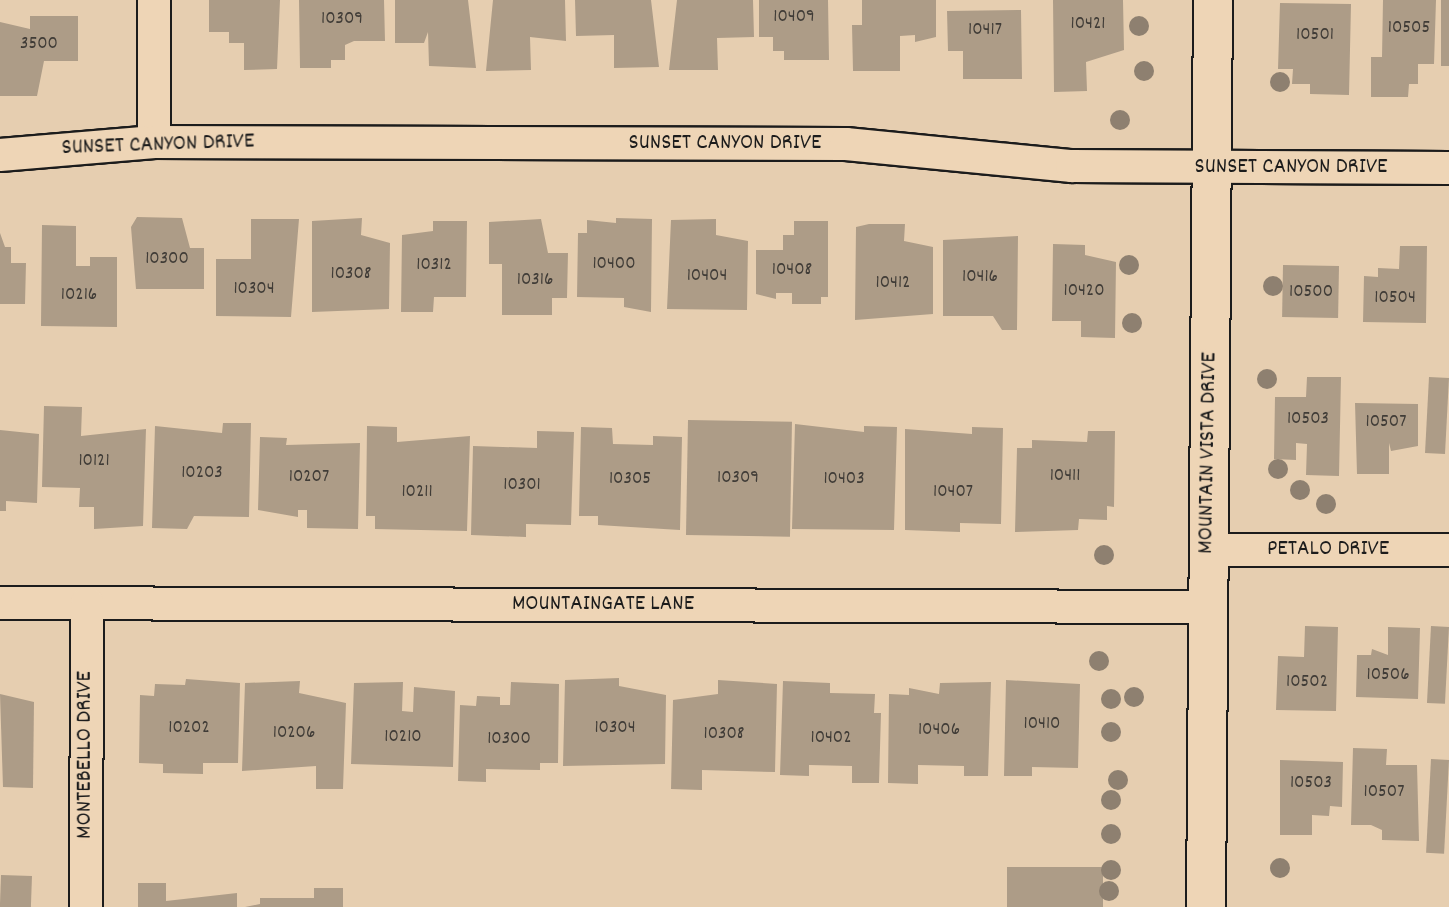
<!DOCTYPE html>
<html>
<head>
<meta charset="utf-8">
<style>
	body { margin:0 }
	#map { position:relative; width:1449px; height:907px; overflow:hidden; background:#e6ceb0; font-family:Dekko,sans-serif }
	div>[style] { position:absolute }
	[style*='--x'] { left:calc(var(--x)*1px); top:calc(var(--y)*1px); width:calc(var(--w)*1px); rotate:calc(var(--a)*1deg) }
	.building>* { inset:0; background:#ad9c87; transform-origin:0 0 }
	.roads { filter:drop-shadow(2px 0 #1c1c1c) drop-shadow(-2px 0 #1c1c1c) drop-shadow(0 2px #1c1c1c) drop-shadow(0 -2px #1c1c1c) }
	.minor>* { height:32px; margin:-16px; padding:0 16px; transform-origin:16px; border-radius:16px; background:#eed5b6 }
	.tertiary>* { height:38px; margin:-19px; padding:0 19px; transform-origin:19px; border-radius:19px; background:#eed5b6 }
	.trees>* { width:20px; height:20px; margin:-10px; border-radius:50%; background:#8e8070 }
	span { translate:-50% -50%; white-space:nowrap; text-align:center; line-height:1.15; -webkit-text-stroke:5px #eed5b6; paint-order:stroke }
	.number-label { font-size:19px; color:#403c37 }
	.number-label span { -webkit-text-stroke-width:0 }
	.street-label { font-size:23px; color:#1c1c1c }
</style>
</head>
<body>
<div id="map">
	<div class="building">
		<i style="clip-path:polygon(209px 0,280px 0,277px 69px,244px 70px,244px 43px,229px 43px,229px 32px,209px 32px)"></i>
		<i style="clip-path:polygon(299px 0,384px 0,385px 41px,354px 41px,345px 45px,345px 60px,331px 60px,331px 68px,300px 68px)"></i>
		<i style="clip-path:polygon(395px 0,468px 0,476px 68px,429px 66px,428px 32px,424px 43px,395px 43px)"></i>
		<i style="clip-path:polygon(493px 0,565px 0,566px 41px,530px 37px,531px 70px,486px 71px)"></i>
		<i style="clip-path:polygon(575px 0,651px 0,659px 67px,614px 68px,614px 35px,576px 36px)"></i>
		<i style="clip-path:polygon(677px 0,753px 0,754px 37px,717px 38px,718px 70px,669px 70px)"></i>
		<i style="clip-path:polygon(759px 0,828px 0,829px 60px,784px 60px,784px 51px,773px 51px,773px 37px,759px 37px)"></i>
		<i style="clip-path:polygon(862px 0,936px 0,936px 37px,915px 42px,915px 35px,900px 36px,900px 71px,853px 71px,852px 25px,862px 25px)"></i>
		<i style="clip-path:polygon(1053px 0,1123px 0,1124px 50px,1086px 62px,1087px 91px,1054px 92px)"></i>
		<i style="clip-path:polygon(1383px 0,1436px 0,1434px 64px,1418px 64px,1418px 84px,1409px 84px,1408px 97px,1371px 97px,1371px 57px,1382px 57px)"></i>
		<i style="left:1441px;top:0;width:8px;height:66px"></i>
		<i style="clip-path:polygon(1280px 3px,1351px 4px,1349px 95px,1310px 94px,1310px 84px,1292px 84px,1293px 69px,1278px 69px)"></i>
		<i style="clip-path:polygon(1021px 10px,1022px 79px,963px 79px,963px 51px,948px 51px,947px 11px)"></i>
		<i style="clip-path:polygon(30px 16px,78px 16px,78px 61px,44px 61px,37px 96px,0 96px,0 22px,30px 29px)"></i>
		<i style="clip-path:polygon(137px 217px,182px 218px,190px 248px,204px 248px,204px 289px,136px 289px,131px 227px)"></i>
		<i style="clip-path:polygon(362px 218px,361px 235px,390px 243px,389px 309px,312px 312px,312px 221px)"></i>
		<i style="clip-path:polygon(616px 218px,652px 219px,651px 312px,624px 307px,624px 298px,577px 297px,578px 233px,587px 233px,587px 220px,616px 223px)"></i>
		<i style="clip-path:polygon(251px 219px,299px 219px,291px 317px,216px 316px,216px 259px,251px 259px)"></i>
		<i style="clip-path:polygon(541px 219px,548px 253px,568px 253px,567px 298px,552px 298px,552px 315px,502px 315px,502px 264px,489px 264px,489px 222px)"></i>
		<i style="clip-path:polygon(716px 219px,716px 235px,748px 241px,747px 310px,667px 309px,671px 220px)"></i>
		<i style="clip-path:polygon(433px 221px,467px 221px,466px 297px,434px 297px,433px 312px,401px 312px,402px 235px,433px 231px)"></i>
		<i style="clip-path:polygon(794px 221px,828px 221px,828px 297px,821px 297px,821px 304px,792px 304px,792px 293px,776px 293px,776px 299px,756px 294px,756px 250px,783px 250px,783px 235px,794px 235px)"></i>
		<i style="clip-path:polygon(869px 224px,905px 224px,904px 241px,933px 247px,933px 314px,855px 320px,856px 227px)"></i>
		<i style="clip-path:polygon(42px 225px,76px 226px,76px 266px,90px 266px,90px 257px,117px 257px,117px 327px,41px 326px)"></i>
		<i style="clip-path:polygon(0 233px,5px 247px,11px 247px,11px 263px,26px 263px,25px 304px,0 304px)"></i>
		<i style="clip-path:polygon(1018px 236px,1017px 330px,1002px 330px,993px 316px,943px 316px,943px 240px)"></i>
		<i style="clip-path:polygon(1053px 244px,1085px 245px,1085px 255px,1116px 262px,1115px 338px,1081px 337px,1081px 321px,1052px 321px)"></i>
		<i style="clip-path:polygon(1400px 246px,1427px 246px,1426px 323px,1363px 322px,1364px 276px,1378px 277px,1378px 268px,1399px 269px)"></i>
		<i style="left:1339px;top:266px;width:52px;height:56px;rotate:91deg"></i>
		<i style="clip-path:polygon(1307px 377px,1341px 377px,1339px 476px,1306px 475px,1307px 444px,1296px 443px,1296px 460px,1274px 459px,1275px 397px,1306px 397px)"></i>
		<i style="left:1429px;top:377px;width:20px;height:76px;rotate:3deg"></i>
		<i style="clip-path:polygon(1355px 403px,1418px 404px,1418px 446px,1391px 451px,1389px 443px,1389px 474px,1357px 474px)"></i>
		<i style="clip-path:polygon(44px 406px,82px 407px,81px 436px,146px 429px,143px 526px,94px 529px,94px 507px,79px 507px,80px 488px,42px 487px)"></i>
		<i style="left:688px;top:420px;width:104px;height:115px;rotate:1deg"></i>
		<i style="clip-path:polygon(223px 423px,251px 423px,249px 517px,194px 516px,187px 529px,152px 528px,155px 426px,222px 433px)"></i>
		<i style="clip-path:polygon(795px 424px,864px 432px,864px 426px,897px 427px,894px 530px,792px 529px)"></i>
		<i style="clip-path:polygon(367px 426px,397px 427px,397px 442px,470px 436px,467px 531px,375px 529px,375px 516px,366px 516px)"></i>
		<i style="clip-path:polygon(581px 427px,612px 428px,613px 444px,653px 445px,653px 436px,682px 437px,680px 530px,598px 525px,598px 516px,579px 516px)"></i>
		<i style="clip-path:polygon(972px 427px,1003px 428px,1001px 524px,960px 523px,960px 532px,905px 530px,905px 429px,972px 434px)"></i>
		<i style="clip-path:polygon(0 430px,39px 434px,37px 503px,6px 501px,6px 511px,0 511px)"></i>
		<i style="clip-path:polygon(537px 431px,574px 432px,571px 525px,526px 524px,526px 537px,471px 535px,473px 446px,537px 448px)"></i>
		<i style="clip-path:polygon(1088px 431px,1115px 431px,1114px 507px,1107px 506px,1107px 520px,1079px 519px,1078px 530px,1015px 532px,1017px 448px,1032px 448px,1032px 440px,1087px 442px)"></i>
		<i style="clip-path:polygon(260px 437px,287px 438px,286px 445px,360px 443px,358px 529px,307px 528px,307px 510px,298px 510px,298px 517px,258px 510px)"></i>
		<i style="clip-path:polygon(1305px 626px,1338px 627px,1336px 711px,1276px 710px,1278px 656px,1304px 657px)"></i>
		<i style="left:1431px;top:626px;width:18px;height:77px;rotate:3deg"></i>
		<i style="clip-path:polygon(1388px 627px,1420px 628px,1418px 699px,1356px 697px,1357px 655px,1371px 655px,1372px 649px,1388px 655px)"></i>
		<i style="clip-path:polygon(619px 678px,619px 686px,666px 695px,665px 764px,563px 766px,565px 680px)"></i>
		<i style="clip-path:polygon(186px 679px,240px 683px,238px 763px,203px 763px,203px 774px,163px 773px,163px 764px,139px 763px,140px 695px,154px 696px,155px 684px,185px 685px)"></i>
		<i style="clip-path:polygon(718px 680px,777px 684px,775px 772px,702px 770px,702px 790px,671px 789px,673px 700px,718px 694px)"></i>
		<i style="clip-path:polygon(1006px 680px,1080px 684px,1078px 768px,1032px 767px,1032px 776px,1004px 776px)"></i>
		<i style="clip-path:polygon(300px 681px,299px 693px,346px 703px,343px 789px,316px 789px,316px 766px,242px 771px,245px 683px)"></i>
		<i style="clip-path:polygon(783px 681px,830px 683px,830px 693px,875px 694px,874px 713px,881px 713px,879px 783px,852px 783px,852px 766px,809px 765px,809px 776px,780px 775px)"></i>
		<i style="clip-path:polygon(403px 682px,402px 711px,413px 712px,414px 687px,455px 691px,453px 767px,351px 764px,354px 683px)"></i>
		<i style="clip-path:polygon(511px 682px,559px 684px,558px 763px,540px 763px,540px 770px,486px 769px,486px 782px,458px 781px,460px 705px,476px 706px,477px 696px,500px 697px,500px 705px,510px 705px)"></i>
		<i style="clip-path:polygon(991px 682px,988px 776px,964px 776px,964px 766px,918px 765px,918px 784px,888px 783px,889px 694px,909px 695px,909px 688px,939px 694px,940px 683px)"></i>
		<i style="clip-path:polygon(0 694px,34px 702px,33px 788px,3px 787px)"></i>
		<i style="clip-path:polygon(1353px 748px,1387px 749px,1386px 765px,1417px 765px,1419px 841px,1382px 840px,1382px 830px,1371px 825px,1351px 825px)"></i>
		<i style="left:1431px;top:759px;width:18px;height:94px;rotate:3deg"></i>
		<i style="clip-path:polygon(1280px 760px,1343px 762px,1342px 807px,1330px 806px,1329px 816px,1312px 815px,1312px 835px,1280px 835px)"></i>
		<i style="left:1103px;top:867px;width:40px;height:96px;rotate:90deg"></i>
		<i style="left:1px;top:875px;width:31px;height:32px;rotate:2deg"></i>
		<i style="clip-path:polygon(138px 883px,166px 883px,166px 901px,237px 893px,237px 907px,138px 907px)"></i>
		<i style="clip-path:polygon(314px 888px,343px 888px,343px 907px,245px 907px,260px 904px,260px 898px,314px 898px)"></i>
	</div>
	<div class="roads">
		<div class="minor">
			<i style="--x:154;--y:142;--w:142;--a:-90"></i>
			<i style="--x:0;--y:155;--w:155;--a:-4.8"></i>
			<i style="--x:154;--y:142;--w:692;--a:0.17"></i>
			<i style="--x:846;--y:144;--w:227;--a:5.6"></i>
			<i style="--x:1072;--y:166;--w:377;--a:0.3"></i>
			<i style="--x:1208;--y:550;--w:241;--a:0"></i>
			<i style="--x:0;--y:603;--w:1207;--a:0.19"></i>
			<i style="--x:86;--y:907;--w:304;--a:-89.8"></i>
		</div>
		<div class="tertiary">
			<i style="--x:1206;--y:907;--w:907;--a:-89.56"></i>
		</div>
	</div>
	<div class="trees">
		<i style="left:1139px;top:26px"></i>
		<i style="left:1144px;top:71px"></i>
		<i style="left:1280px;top:82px"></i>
		<i style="left:1120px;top:120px"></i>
		<i style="left:1129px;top:265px"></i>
		<i style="left:1273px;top:286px"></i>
		<i style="left:1132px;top:323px"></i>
		<i style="left:1267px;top:379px"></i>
		<i style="left:1278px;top:469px"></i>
		<i style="left:1300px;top:490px"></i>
		<i style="left:1326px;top:504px"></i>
		<i style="left:1104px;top:555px"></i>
		<i style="left:1099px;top:661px"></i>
		<i style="left:1134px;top:697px"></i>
		<i style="left:1111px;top:699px"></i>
		<i style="left:1111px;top:732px"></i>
		<i style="left:1118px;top:780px"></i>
		<i style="left:1111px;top:800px"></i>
		<i style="left:1111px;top:834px"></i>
		<i style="left:1280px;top:868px"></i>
		<i style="left:1111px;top:870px"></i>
		<i style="left:1109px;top:891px"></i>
	</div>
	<div class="number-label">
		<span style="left:794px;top:18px">10409</span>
		<span style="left:342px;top:20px">10309</span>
		<span style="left:1088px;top:25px">10421</span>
		<span style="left:1409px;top:29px">10505</span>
		<span style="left:985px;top:31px">10417</span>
		<span style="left:1315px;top:36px">10501</span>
		<span style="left:39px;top:45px">3500</span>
		<span style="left:167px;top:260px">10300</span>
		<span style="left:614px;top:265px">10400</span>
		<span style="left:434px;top:266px">10312</span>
		<span style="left:792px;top:271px">10408</span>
		<span style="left:351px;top:275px">10308</span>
		<span style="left:707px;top:277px">10404</span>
		<span style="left:980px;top:278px">10416</span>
		<span style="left:535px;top:281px">10316</span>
		<span style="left:893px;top:284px">10412</span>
		<span style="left:254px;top:290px">10304</span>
		<span style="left:1084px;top:292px">10420</span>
		<span style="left:1311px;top:293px">10500</span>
		<span style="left:79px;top:296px">10216</span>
		<span style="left:1395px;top:299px">10504</span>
		<span style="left:1308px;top:420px">10503</span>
		<span style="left:1386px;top:423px">10507</span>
		<span style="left:94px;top:462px">10121</span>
		<span style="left:202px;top:474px">10203</span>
		<span style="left:1065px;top:477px">10411</span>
		<span style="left:309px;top:478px">10207</span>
		<span style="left:738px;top:479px">10309</span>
		<span style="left:630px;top:480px">10305</span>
		<span style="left:844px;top:480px">10403</span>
		<span style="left:522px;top:486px">10301</span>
		<span style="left:417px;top:493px">10211</span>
		<span style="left:953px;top:493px">10407</span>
		<span style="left:1388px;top:676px">10506</span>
		<span style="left:1307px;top:683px">10502</span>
		<span style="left:1042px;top:725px">10410</span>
		<span style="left:189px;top:729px">10202</span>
		<span style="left:615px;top:729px">10304</span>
		<span style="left:939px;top:731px">10406</span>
		<span style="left:294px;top:734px">10206</span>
		<span style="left:724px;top:735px">10308</span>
		<span style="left:403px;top:738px">10210</span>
		<span style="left:831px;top:739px">10402</span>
		<span style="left:509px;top:740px">10300</span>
		<span style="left:1311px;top:784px">10503</span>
		<span style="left:1384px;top:793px">10507</span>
	</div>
	<div class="street-label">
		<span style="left:725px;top:144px">SUNSET CANYON DRIVE</span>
		<span style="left:158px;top:146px;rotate:-2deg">SUNSET CANYON DRIVE</span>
		<span style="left:1291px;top:168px">SUNSET CANYON DRIVE</span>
		<span style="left:1209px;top:453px;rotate:-89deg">MOUNTAIN VISTA DRIVE</span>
		<span style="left:1328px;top:550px">PETALO DRIVE</span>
		<span style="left:603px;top:605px">MOUNTAINGATE LANE</span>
		<span style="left:86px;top:755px;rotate:-90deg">MONTEBELLO DRIVE</span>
	</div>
</div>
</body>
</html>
